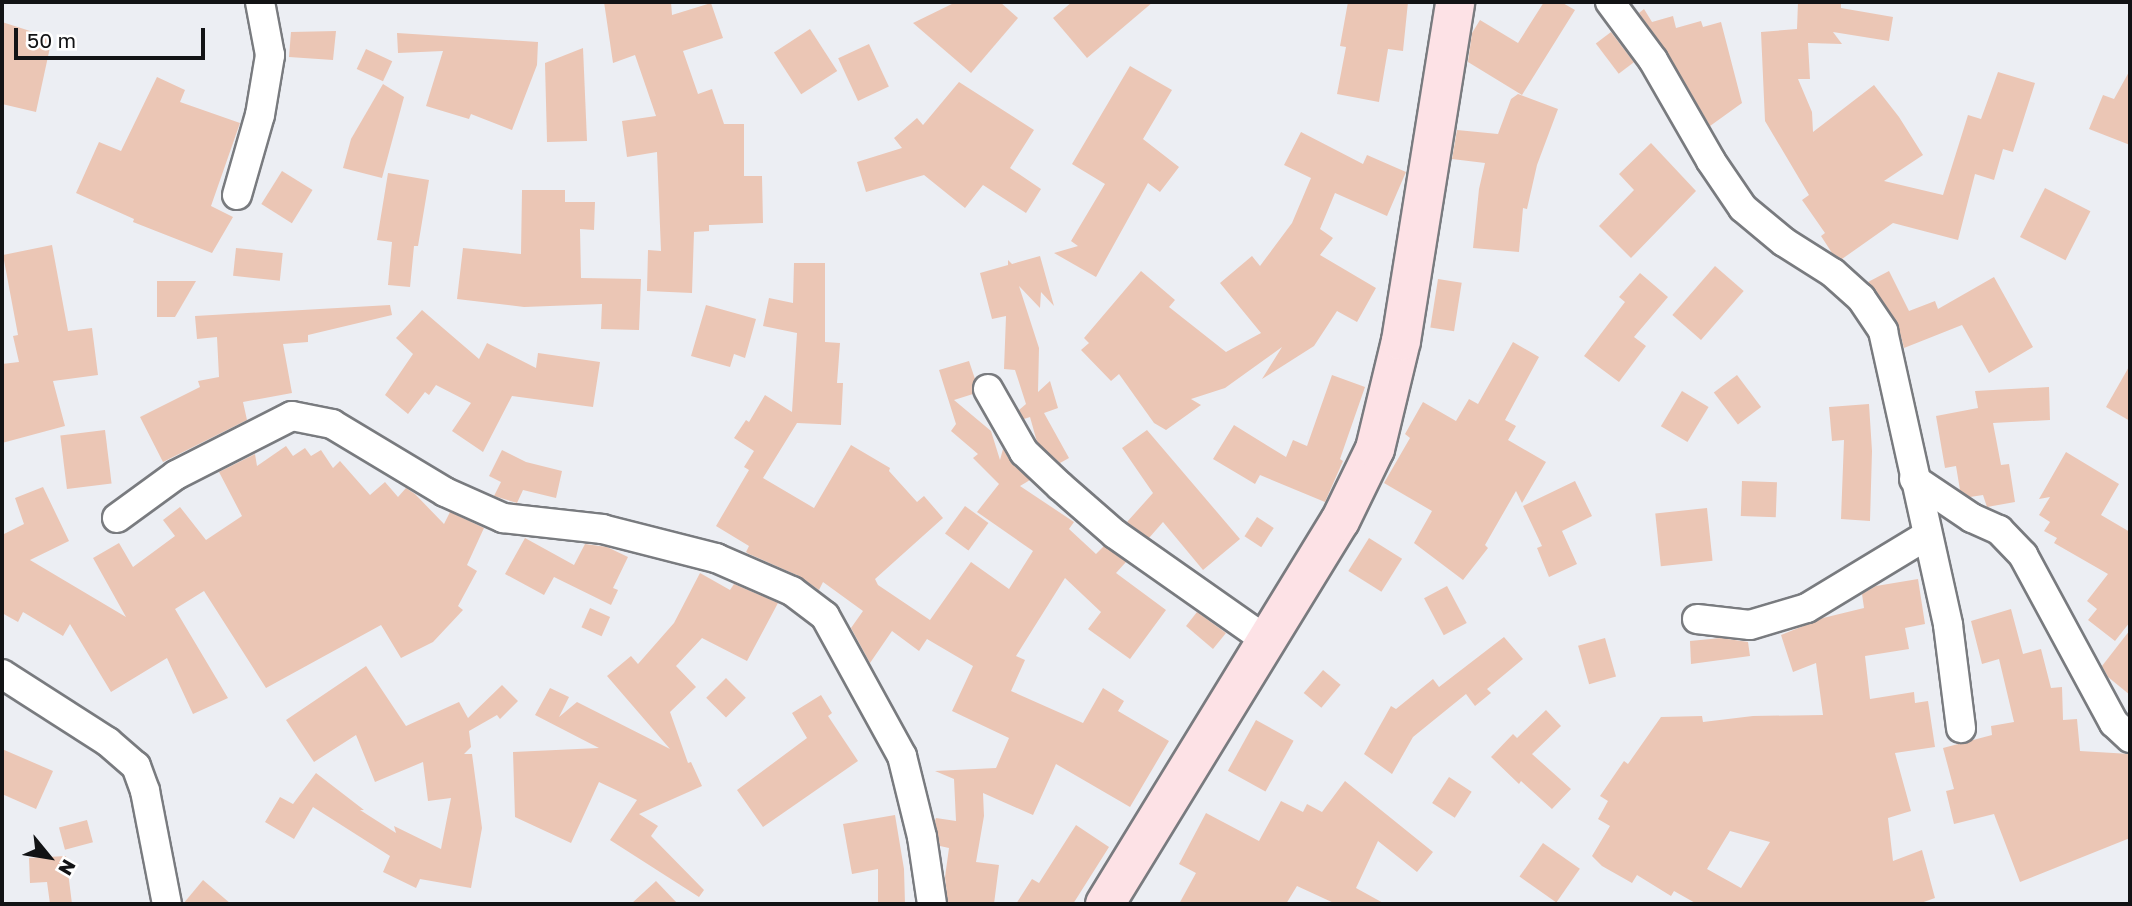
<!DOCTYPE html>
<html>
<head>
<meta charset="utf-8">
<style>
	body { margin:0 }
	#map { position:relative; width:2132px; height:906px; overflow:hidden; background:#eceef3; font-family:"Golos Text",sans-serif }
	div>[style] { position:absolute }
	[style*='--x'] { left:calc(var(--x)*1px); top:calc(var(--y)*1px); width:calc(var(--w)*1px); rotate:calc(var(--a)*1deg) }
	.building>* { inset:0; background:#ebc6b5; transform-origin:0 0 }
	.roads { filter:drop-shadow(2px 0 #797b7f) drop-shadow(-2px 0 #797b7f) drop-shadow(0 2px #797b7f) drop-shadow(0 -2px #797b7f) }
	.street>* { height:28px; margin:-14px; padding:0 14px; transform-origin:14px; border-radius:14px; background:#fff }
	.secondary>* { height:38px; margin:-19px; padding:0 19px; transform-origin:19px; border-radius:19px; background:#fde2e6 }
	span { translate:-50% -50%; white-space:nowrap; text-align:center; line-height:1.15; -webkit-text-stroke:7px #fff; paint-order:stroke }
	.frame { position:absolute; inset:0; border:4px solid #121315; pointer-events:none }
	.north { position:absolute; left:14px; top:822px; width:70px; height:70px; -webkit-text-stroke:5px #fff; paint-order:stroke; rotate:120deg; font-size:19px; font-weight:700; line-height:28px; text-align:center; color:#121315 }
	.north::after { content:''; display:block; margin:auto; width:24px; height:32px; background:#121315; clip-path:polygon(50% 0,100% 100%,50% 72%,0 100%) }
	.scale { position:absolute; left:14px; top:28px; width:191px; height:32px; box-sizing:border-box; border:4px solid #121315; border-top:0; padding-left:9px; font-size:21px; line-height:24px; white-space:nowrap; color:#121315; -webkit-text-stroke:5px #fff; paint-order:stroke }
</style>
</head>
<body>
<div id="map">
	<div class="building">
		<i style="clip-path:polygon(604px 2px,671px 2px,672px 15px,711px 3px,723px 38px,683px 51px,698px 94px,712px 89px,724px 124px,744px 124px,744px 176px,762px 176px,763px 223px,709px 225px,709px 231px,694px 232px,692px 293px,647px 291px,648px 250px,661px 251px,657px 152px,627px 157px,622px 121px,656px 116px,635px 55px,613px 63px)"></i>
		<i style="clip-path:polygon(956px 2px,1000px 2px,1018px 18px,971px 73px,913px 23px)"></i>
		<i style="clip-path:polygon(1072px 2px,1153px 2px,1087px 58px,1053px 18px)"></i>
		<i style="clip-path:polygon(1348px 2px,1408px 2px,1403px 51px,1388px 49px,1379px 102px,1337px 94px,1346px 47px,1340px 46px)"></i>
		<i style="clip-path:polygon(1544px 2px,1561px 2px,1575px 10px,1522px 95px,1468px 62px,1472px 33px,1480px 20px,1518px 43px)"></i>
		<i style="clip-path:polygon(1798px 2px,1841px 2px,1841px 8px,1893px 17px,1889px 41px,1833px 32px,1842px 44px,1808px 43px,1810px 79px,1798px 79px,1812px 112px,1813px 132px,1874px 85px,1899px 117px,1923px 155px,1884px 181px,1943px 195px,1968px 115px,1981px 119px,1998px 72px,2035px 83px,2013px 152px,2003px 149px,1994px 180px,1975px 174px,1958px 240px,1893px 223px,1842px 259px,1832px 253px,1821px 236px,1825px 233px,1802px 200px,1809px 195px,1765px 121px,1761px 32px,1797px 29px)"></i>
		<i style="clip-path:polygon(1644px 9px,1652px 22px,1673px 16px,1676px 28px,1701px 21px,1703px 27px,1721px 22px,1742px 103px,1710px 126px,1667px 52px,1639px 13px)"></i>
		<i style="clip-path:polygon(2px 22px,52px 38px,36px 112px,2px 104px)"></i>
		<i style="left:810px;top:29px;width:50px;height:43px;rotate:57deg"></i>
		<i style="clip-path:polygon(336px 31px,333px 60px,289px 57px,291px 32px)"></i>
		<i style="left:1611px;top:32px;width:38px;height:19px;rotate:53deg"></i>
		<i style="clip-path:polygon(397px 33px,538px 42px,537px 65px,512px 130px,471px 114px,469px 119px,426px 106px,443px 51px,398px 53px)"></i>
		<i style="left:869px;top:44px;width:47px;height:34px;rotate:65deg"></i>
		<i style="clip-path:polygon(583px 48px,587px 141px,547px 142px,545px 63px)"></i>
		<i style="left:366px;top:49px;width:29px;height:22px;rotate:25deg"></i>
		<i style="clip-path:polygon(1130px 66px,1172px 90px,1143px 139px,1179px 167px,1160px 192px,1148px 183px,1096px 277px,1054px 253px,1078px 246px,1071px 241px,1105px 184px,1072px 164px)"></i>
		<i style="clip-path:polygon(2130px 70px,2130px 145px,2089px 129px,2103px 95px,2114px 99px)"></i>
		<i style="clip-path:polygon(157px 77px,185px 90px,180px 102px,240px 123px,211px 206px,233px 217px,212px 253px,133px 222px,134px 219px,76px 193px,99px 142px,121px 151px)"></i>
		<i style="clip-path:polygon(959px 82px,1034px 130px,1010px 168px,1041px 189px,1026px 213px,983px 185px,965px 208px,924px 175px,866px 192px,857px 162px,902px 148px,894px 138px,917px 118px,923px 125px)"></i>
		<i style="clip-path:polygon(383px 84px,404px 97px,382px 178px,343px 168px,351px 139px)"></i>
		<i style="clip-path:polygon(1518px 94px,1558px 109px,1537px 165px,1527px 209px,1523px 208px,1519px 252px,1473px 248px,1479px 189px,1485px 163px,1452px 159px,1457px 130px,1498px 134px,1511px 99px)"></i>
		<i style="clip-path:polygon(1301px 132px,1363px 164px,1367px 155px,1406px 172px,1387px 216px,1335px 193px,1320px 229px,1333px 238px,1320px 255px,1376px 288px,1357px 322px,1337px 311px,1314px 346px,1262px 379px,1282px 347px,1225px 388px,1191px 399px,1201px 405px,1166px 430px,1154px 423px,1119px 374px,1111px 381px,1081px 350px,1089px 343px,1084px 338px,1141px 271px,1175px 300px,1169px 307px,1226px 352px,1261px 333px,1220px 283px,1252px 256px,1260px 266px,1292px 223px,1311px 178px,1284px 165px)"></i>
		<i style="clip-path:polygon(1651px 143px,1696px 191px,1631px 258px,1599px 226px,1634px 190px,1619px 174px)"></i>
		<i style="left:282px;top:171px;width:36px;height:39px;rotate:32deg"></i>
		<i style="clip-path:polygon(388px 173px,429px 180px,418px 246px,414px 246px,410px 287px,388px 285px,392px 242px,377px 240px)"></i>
		<i style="left:2045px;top:188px;width:51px;height:55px;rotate:27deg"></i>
		<i style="clip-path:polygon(522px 190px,565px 190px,565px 202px,595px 202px,594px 230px,580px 229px,581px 278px,641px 279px,639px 330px,601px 329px,602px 304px,524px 307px,457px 299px,463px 248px,521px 254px)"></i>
		<i style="clip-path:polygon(52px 245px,68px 331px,92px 328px,98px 375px,53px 381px,65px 426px,2px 443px,2px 364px,19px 362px,13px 336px,18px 335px,3px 255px)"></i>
		<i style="left:236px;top:248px;width:47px;height:28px;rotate:6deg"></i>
		<i style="clip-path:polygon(1040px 256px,1054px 306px,1041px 292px,1040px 308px,1019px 286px,1039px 348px,1038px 392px,1050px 381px,1058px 408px,1044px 413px,1069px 458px,1060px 463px,1037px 442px,1030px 417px,1024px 419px,1019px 410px,1026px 404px,1015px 370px,1004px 369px,1006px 316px,992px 319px,980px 273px,1008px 265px,1008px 260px,1012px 264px)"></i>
		<i style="clip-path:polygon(794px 263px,825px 263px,825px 342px,840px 343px,837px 383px,843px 383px,841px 425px,797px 423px,763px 478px,814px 508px,851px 445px,890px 468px,889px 471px,917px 502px,924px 496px,943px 518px,875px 579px,878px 585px,930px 620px,971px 562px,1009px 589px,1033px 551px,977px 512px,999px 484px,973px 458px,978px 454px,951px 431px,956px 424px,939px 370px,969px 361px,975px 379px,973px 394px,954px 400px,991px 431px,1000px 460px,1003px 449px,1012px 464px,1030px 480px,1020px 486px,1074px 522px,1069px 529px,1096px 554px,1104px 546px,1126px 562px,1116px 573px,1166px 610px,1130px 659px,1088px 629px,1101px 612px,1065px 578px,1016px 656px,1025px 660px,1011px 691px,1083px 723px,1103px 688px,1124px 701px,1118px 711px,1169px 741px,1130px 807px,1056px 764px,1033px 815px,983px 793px,984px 816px,976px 862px,999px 865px,994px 904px,948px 904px,945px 877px,949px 848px,940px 846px,935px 821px,936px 818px,956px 821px,954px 779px,935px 771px,996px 768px,1009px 738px,952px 711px,973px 666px,927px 639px,919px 651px,892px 631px,870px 663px,851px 628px,863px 611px,823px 582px,819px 590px,799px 576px,749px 554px,746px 552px,749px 546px,716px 526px,749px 470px,744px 467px,754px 451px,734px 438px,746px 420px,749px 422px,765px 395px,792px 412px,797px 333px,763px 326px,769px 298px,793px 303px)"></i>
		<i style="left:1715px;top:266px;width:38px;height:65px;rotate:41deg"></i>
		<i style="clip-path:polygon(1889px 271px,1909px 311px,1935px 301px,1938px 309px,1994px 277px,2033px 347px,1989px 373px,1962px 325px,1904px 348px,1897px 322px,1868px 282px)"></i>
		<i style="clip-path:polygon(1640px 273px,1668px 297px,1634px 337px,1646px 346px,1619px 382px,1584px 356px,1625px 302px,1619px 297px)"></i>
		<i style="left:1438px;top:279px;width:24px;height:49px;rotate:9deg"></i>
		<i style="clip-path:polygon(157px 281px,196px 281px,175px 317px,157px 317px)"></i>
		<i style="clip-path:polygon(390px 305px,392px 315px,308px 335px,308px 342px,283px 344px,292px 393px,243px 402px,247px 420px,163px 462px,140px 417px,200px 387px,198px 381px,219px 377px,217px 337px,197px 339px,195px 316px)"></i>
		<i style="clip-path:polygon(706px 305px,756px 319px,745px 358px,734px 354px,730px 367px,691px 356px)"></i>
		<i style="clip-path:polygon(422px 310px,479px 359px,487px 343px,536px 368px,538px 353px,600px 362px,593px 407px,512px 396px,483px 452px,452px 431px,471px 403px,436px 385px,429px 395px,425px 392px,408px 414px,385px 395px,413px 354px,396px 338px)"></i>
		<i style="clip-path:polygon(1513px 342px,1539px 357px,1505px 420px,1516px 426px,1508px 440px,1546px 462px,1522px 503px,1516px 491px,1485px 545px,1488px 548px,1463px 580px,1414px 543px,1432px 511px,1384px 483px,1410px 438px,1405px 434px,1423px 402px,1456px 421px,1469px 399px,1478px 404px)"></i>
		<i style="clip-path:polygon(2130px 365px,2130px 421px,2106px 407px)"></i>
		<i style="clip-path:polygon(1332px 375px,1365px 387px,1340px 459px,1343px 461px,1325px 502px,1260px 475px,1255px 484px,1213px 459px,1234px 425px,1286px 457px,1293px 440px,1307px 446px)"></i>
		<i style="left:1737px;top:375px;width:40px;height:29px;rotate:53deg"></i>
		<i style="clip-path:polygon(2049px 387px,2050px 420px,1993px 423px,2001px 465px,2009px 464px,2015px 502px,1987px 507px,1983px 495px,1970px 497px,1960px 490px,1956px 466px,1945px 468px,1936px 416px,1978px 408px,1975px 391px)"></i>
		<i style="left:1682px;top:391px;width:31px;height:41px;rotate:31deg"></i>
		<i style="clip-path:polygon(1869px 404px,1872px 451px,1870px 521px,1841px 519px,1844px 440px,1832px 441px,1829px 407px)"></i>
		<i style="left:105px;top:430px;width:54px;height:45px;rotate:83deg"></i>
		<i style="clip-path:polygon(1147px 430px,1240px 539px,1203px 570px,1163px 522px,1149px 538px,1127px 522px,1153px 493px,1122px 448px)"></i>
		<i style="clip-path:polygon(286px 446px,293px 456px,305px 448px,311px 456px,321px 450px,333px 468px,340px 461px,370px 495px,385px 482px,398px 497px,406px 488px,415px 494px,444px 524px,450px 512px,484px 528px,467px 565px,477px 571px,458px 606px,463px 610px,433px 642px,401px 658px,381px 625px,266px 688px,204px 591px,175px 609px,228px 698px,193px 714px,167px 658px,111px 692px,70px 624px,63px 636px,23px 612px,18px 622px,2px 613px,2px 535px,24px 524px,15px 498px,43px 487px,69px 541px,30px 560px,126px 617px,93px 558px,119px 543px,133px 567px,175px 536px,163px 520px,180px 507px,206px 540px,242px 516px,219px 472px,255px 454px,257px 466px)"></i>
		<i style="clip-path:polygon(502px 450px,526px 462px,562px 471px,556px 498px,523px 490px,517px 503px,494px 496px,501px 482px,489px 476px)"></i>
		<i style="clip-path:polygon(2066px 452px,2119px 484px,2101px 515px,2130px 532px,2130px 622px,2115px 641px,2088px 620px,2097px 609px,2087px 601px,2108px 574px,2054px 543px,2057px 538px,2044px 531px,2050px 522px,2039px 515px,2050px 497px,2039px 499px)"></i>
		<i style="clip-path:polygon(1575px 481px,1592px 516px,1562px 531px,1577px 564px,1549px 577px,1537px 548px,1542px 546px,1523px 506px)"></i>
		<i style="left:1742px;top:481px;width:35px;height:35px;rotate:2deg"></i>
		<i style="left:965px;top:506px;width:29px;height:34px;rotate:36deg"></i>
		<i style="left:1707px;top:508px;width:53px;height:52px;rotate:84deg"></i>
		<i style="left:1257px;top:517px;width:20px;height:23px;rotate:33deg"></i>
		<i style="clip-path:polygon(525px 538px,574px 565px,585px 544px,607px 547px,628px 557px,613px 588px,618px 590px,611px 605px,554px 577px,544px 595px,505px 574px)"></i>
		<i style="left:1369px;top:538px;width:39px;height:39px;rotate:32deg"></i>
		<i style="clip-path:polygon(700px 573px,730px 590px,734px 584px,778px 603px,747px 661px,702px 638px,676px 666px,696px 687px,670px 712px,688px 763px,691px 762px,702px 786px,639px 814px,658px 826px,651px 836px,704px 890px,699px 897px,610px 840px,637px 800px,599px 782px,571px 843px,515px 817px,513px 752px,599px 748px,535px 715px,550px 688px,569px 697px,559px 717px,577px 702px,670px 749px,607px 676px,631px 656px,638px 664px,674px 623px)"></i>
		<i style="clip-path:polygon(evenodd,1918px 579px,1925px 624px,1905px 628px,1909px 649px,1865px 656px,1870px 699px,1914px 692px,1915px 703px,1928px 701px,1935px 747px,1895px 753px,1911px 811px,1888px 818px,1893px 861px,1922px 850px,1935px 898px,1918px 904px,1697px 904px,1674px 891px,1671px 896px,1637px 875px,1632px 883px,1602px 866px,1592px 856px,1610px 826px,1598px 819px,1608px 801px,1600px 796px,1624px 761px,1628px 764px,1661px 717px,1702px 716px,1703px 722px,1753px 716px,1823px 715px,1816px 663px,1793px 672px,1781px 635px,1823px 618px,1864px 608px,1862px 594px,1876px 586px,1918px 579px,1730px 831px,1770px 842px,1741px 888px,1707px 869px,1730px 831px)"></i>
		<i style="left:1447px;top:586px;width:42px;height:26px;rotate:62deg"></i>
		<i style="left:590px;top:608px;width:22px;height:21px;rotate:24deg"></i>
		<i style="clip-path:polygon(2011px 609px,2023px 654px,2041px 649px,2051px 688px,2062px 687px,2063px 720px,2077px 719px,2080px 751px,2130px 754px,2130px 838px,2020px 882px,1994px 814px,1954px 824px,1946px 791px,1954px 789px,1943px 748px,1992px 735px,1991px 726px,2014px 722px,1999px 659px,1982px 664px,1971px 621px)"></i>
		<i style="clip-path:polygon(1197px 612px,1226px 633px,1213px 649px,1186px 626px)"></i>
		<i style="clip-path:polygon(2130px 630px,2130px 695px,2108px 677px,2102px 666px)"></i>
		<i style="clip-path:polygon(1504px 637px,1523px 659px,1487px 689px,1491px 693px,1475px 706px,1466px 694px,1413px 737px,1392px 774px,1364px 754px,1391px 706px,1396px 709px,1433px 679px,1439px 687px)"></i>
		<i style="left:1605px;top:638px;width:40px;height:28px;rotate:74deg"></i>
		<i style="clip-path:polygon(1721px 638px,1748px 642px,1750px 656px,1691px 664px,1690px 641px)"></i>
		<i style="clip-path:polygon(366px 666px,406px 726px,459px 702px,468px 718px,502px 685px,518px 701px,500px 719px,497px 715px,469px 731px,471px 747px,464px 754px,472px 754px,482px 828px,471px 888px,420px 879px,416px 888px,383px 872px,390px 856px,313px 807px,294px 839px,265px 822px,280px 797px,293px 804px,316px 773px,364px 810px,360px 810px,396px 833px,394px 826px,441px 849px,451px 798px,428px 801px,423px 762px,375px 782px,356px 735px,314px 762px,286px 720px)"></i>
		<i style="left:1323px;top:670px;width:23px;height:30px;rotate:40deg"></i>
		<i style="left:726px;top:678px;width:28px;height:28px;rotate:45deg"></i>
		<i style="clip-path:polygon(821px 695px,832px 713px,828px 716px,858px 761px,763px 827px,737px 790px,807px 738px,792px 713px)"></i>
		<i style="clip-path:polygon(1546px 710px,1561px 726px,1532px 754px,1571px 789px,1552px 809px,1521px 781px,1519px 784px,1491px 757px,1513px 734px,1517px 738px)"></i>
		<i style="left:1256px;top:720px;width:43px;height:58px;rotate:29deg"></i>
		<i style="clip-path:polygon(2px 749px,53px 771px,36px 809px,2px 794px)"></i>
		<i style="left:1449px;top:777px;width:27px;height:31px;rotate:33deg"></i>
		<i style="clip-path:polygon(1345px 781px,1433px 852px,1417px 872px,1378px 841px,1356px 888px,1385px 904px,1336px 904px,1297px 886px,1286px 904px,1179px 904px,1196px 873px,1179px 864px,1206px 813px,1259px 841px,1281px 801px,1303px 812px,1307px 804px,1322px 812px)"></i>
		<i style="clip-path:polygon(895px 815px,904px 869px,905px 904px,878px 904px,878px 869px,852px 874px,843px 824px)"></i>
		<i style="left:87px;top:820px;width:23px;height:29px;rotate:75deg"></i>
		<i style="clip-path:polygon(1076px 825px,1109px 847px,1073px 904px,1016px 904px,1032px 879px,1039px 883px)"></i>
		<i style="left:1543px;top:843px;width:45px;height:41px;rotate:35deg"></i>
		<i style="clip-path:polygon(66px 856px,72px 904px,50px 904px,47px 882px,30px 883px,29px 858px)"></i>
		<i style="clip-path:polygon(203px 880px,231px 904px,183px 904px)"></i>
		<i style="clip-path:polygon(656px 881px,678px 904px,631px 904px)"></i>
	</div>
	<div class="roads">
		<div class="street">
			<i style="--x:1610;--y:2;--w:72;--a:53.4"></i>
			<i style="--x:1653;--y:60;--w:116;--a:60.1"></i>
			<i style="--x:1711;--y:161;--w:57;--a:55.8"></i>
			<i style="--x:1743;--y:208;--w:53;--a:39.7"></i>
			<i style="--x:1784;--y:242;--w:58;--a:32.3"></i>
			<i style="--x:1833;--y:273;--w:38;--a:42"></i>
			<i style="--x:1861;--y:298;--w:40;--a:56"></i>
			<i style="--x:1883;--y:331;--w:301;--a:77.5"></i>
			<i style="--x:1948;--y:625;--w:104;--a:82.8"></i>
			<i style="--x:237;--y:195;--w:83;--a:-74"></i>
			<i style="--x:260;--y:115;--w:61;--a:-80.5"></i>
			<i style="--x:270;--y:55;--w:54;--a:-100.7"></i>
			<i style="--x:988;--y:389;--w:73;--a:60.3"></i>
			<i style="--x:1024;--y:452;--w:50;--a:43.4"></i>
			<i style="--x:1060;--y:486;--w:73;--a:41.1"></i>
			<i style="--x:1115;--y:534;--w:184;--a:35.1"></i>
			<i style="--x:1914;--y:479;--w:70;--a:33.9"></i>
			<i style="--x:1972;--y:518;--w:30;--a:24"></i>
			<i style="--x:1999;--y:530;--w:35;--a:46"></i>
			<i style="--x:2023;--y:555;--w:191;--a:61.6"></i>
			<i style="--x:2114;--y:723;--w:22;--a:43"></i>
			<i style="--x:117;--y:518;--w:73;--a:-36.1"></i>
			<i style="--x:176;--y:475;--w:130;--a:-27"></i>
			<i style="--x:292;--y:416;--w:41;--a:11.3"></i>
			<i style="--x:332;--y:424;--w:132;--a:31"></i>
			<i style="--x:445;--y:492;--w:64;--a:24.1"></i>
			<i style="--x:503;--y:518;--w:100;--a:6.3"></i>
			<i style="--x:602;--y:529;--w:118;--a:14.3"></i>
			<i style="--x:716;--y:558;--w:83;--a:23.5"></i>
			<i style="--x:792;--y:591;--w:41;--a:37.1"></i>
			<i style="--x:825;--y:616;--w:160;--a:61.2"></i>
			<i style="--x:902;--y:756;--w:83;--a:76.1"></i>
			<i style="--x:922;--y:837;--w:68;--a:81.5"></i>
			<i style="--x:1697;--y:619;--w:53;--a:6.5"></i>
			<i style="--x:1750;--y:625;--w:59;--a:-16.6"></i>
			<i style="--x:1807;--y:608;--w:139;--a:-31.2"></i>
			<i style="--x:2;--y:674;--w:126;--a:32.7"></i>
			<i style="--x:108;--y:742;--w:37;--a:41"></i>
			<i style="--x:136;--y:766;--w:27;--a:70"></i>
			<i style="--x:145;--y:791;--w:115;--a:79"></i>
		</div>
		<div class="secondary">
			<i style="--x:1105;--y:904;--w:449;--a:-58.5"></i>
			<i style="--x:1340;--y:521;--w:80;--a:-64.1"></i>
			<i style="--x:1375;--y:449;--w:111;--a:-76.5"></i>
			<i style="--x:1401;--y:341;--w:343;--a:-80.9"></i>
		</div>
	</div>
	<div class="frame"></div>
	<div class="north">N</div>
	<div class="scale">50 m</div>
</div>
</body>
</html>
